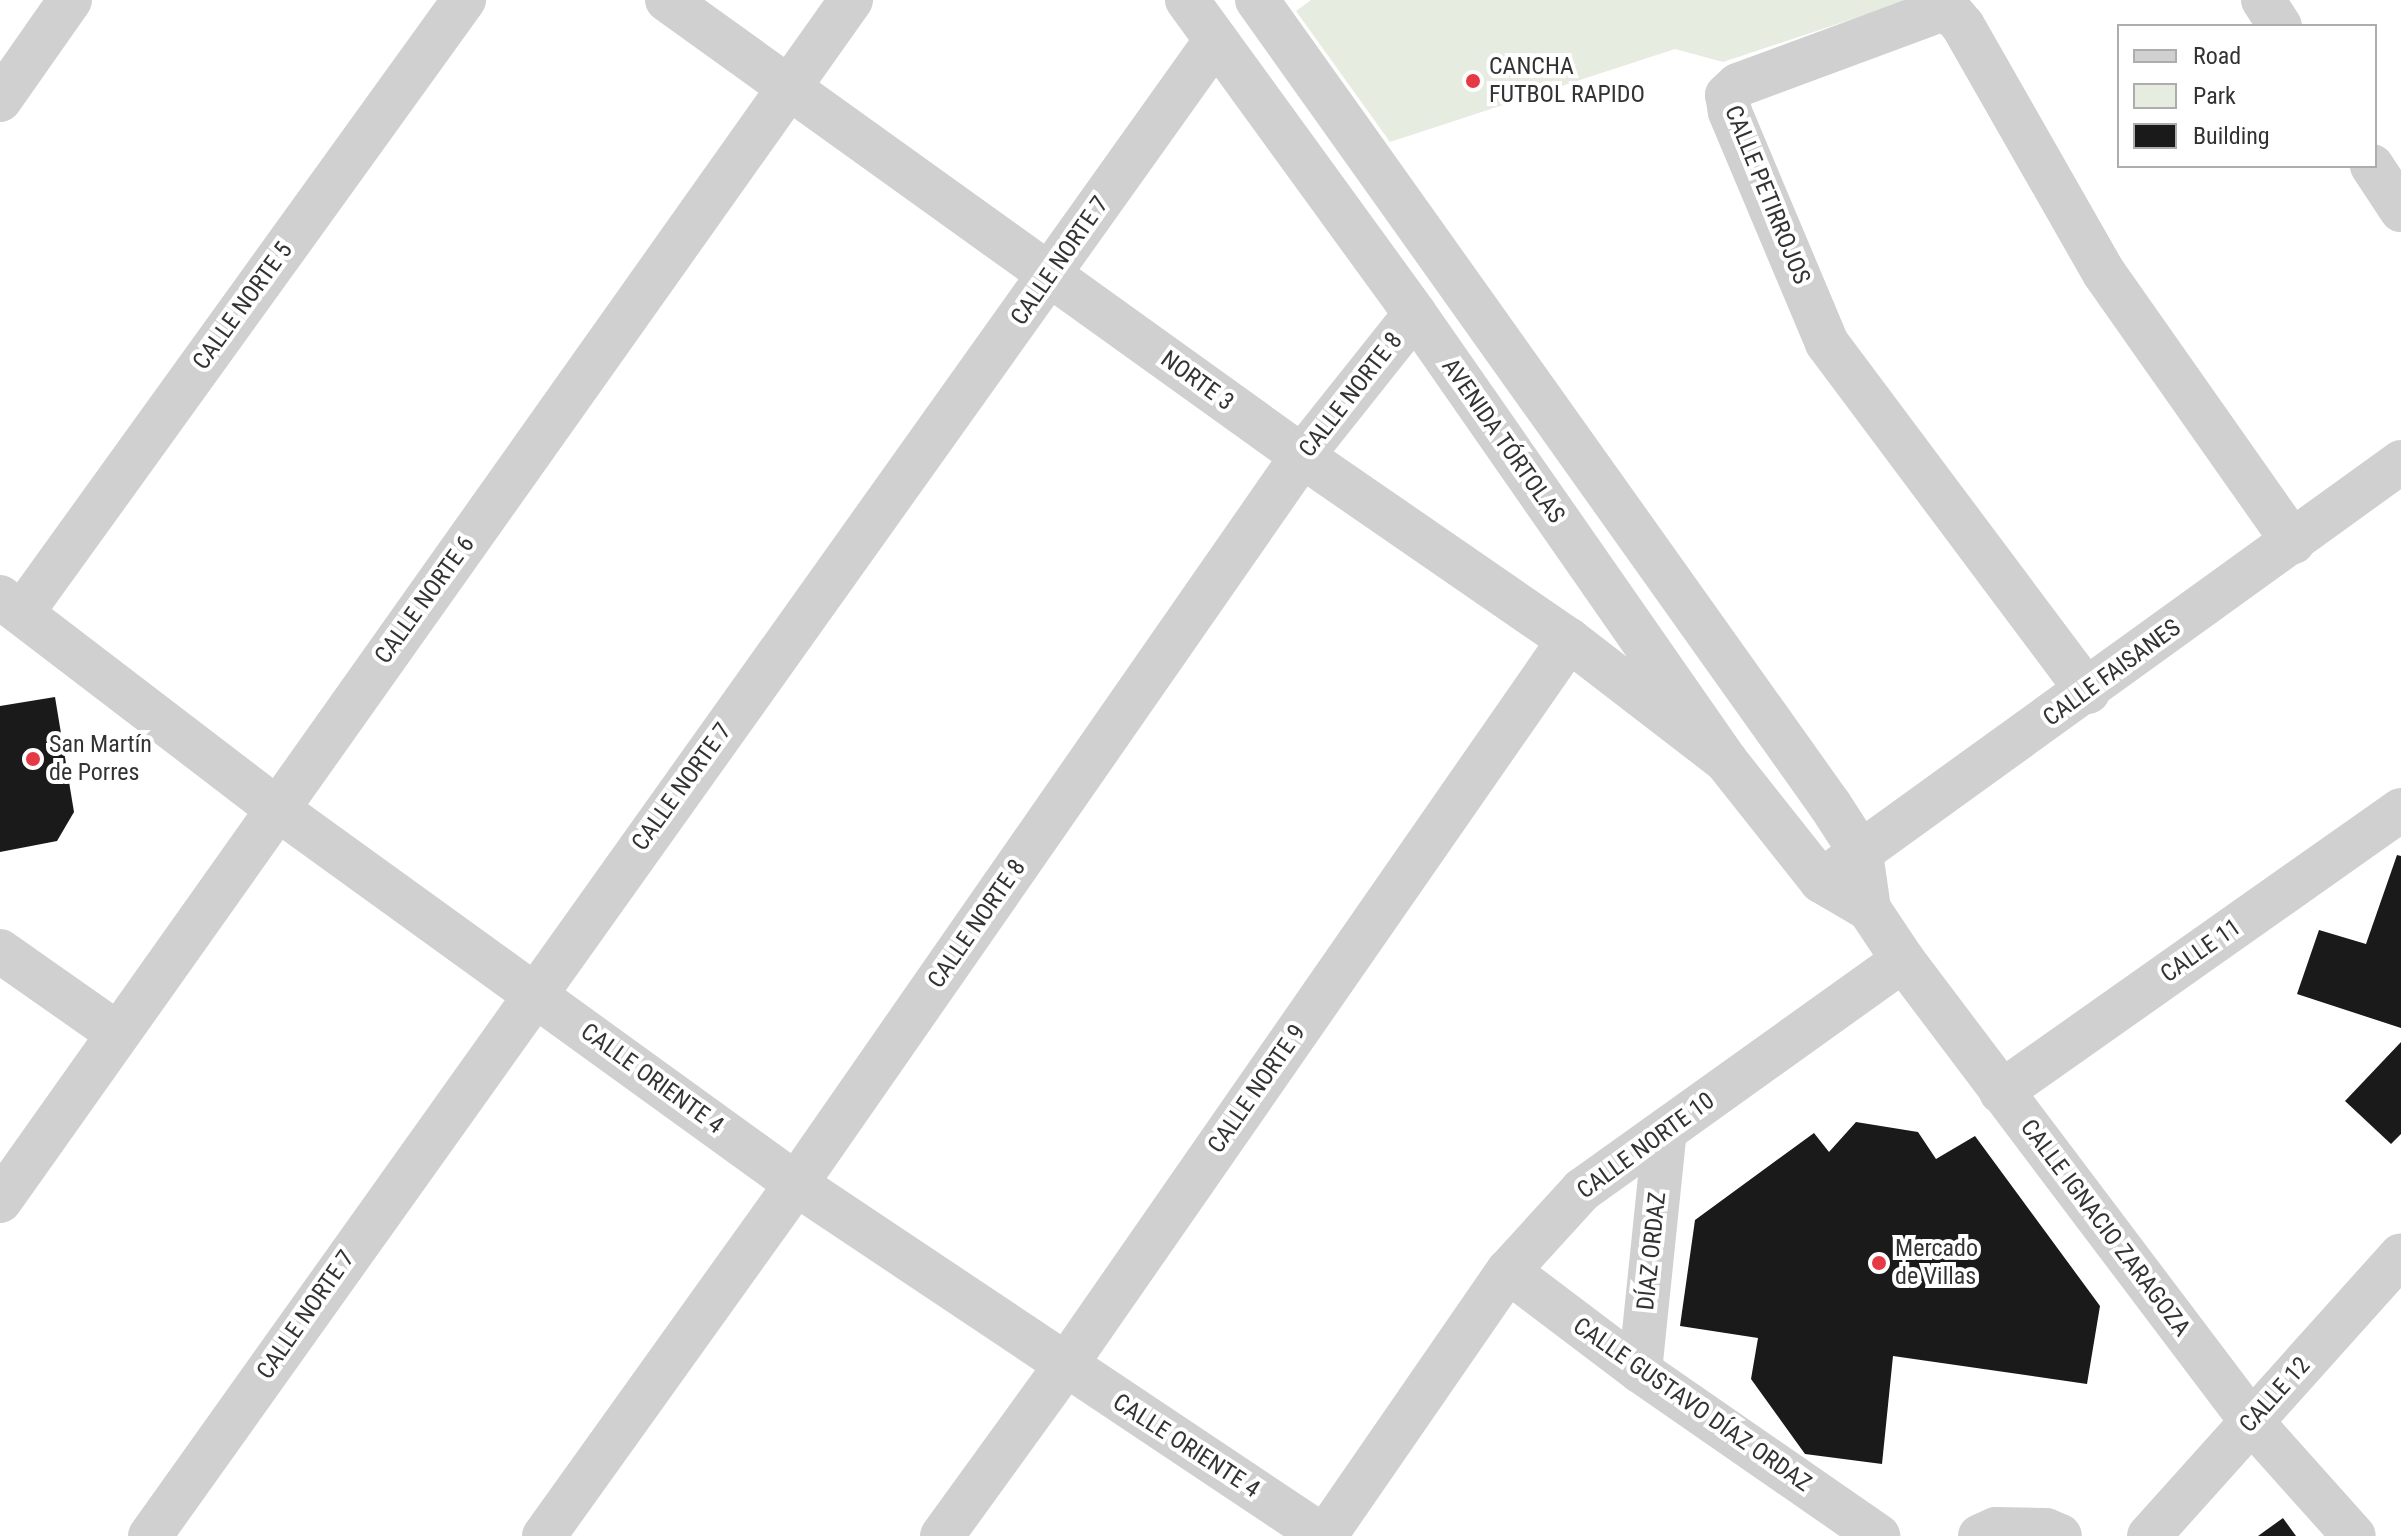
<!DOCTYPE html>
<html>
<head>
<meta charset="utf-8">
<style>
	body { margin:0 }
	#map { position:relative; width:2401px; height:1536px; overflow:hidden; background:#fff; font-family:"Roboto Condensed",sans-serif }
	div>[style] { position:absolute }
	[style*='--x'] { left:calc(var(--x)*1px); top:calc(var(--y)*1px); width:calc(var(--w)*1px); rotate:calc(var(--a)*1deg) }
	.green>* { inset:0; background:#e6ecdf }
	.building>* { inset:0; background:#1a1a1a }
	.minor>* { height:44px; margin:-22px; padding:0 22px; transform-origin:22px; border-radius:22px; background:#d0d0d0 }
	.dots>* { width:22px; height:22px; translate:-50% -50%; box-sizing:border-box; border:4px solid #fff; border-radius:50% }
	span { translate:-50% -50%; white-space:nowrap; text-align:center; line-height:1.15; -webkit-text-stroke:8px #fff; paint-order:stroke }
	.poi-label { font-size:24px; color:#333 }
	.left { translate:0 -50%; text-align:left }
	.street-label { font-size:24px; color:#333 }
	.legend { position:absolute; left:2117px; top:24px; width:260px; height:144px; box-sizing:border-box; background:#fff; border:2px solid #adadad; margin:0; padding:10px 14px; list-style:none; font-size:24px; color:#333 }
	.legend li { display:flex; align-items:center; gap:16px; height:40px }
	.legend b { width:40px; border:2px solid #adadad }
</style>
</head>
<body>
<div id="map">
	<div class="green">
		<i style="clip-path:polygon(1311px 0,1910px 0,1723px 62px,1675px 49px,1390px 142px,1296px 11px)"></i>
	</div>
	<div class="building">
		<i style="clip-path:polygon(55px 697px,74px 812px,57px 841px,0 852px,0 706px)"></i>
		<i style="clip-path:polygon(2397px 855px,2401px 856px,2401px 1028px,2297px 994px,2319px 930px,2366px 944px)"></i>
		<i style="clip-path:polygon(2401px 1042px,2401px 1134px,2391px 1144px,2345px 1101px)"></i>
		<i style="clip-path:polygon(1856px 1122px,1918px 1132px,1936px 1159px,1975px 1136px,2100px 1306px,2087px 1384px,1893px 1356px,1882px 1464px,1805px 1454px,1751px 1379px,1758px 1338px,1680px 1326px,1695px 1220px,1814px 1133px,1829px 1152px)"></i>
		<i style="clip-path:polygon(2283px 1518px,2296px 1536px,2258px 1536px)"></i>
	</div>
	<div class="minor">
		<i style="--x:667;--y:0;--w:782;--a:35.68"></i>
		<i style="--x:1302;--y:456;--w:324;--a:34.6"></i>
		<i style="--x:1569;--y:640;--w:198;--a:37.6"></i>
		<i style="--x:1187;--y:0;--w:388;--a:54"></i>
		<i style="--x:1415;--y:314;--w:545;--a:55.17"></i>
		<i style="--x:1726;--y:761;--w:153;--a:51.6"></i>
		<i style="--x:1821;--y:881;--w:56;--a:30.3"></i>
		<i style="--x:1257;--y:0;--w:988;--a:54.56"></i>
		<i style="--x:1830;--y:805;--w:57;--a:57.1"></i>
		<i style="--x:1861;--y:853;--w:57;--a:81.9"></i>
		<i style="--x:1869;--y:909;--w:61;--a:56.3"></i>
		<i style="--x:1903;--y:960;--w:578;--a:52.95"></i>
		<i style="--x:2251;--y:1421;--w:154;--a:48.2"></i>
		<i style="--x:2263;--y:0;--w:31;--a:57"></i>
		<i style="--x:0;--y:100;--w:122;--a:-55"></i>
		<i style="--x:2372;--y:166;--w:53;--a:56.6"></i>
		<i style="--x:0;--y:597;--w:347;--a:37.4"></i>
		<i style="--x:276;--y:808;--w:642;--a:35.87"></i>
		<i style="--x:796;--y:1184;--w:634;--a:33.74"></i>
		<i style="--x:22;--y:613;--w:756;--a:-54.21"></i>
		<i style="--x:2088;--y:692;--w:436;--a:-126.8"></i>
		<i style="--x:1827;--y:343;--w:251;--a:-112.8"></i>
		<i style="--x:1730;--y:112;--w:17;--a:-100"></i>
		<i style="--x:1727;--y:95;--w:15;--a:-42"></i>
		<i style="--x:1738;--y:85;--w:210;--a:-20.3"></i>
		<i style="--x:1935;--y:12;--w:16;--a:0"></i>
		<i style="--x:1951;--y:12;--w:18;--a:49"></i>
		<i style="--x:1963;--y:26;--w:284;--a:60.3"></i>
		<i style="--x:2104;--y:273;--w:329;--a:54.9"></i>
		<i style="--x:1836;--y:870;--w:697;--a:-35.83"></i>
		<i style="--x:0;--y:951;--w:144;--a:35.1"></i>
		<i style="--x:2001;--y:1092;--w:489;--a:-35.2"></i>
		<i style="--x:0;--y:1201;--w:1472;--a:-54.68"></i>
		<i style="--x:1508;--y:1271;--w:166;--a:37.1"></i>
		<i style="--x:1640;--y:1371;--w:290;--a:34.7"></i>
		<i style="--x:1640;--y:1371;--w:241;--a:-84.1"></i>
		<i style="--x:150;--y:1536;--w:1837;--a:-54.53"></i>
		<i style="--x:544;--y:1536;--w:433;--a:-54.4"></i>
		<i style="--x:796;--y:1184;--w:887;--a:-55.2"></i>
		<i style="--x:1302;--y:456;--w:181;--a:-51.5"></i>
		<i style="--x:942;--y:1536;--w:210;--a:-54.1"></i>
		<i style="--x:1065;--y:1366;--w:884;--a:-55.23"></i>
		<i style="--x:1325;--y:1536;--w:322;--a:-55.4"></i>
		<i style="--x:1508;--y:1271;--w:110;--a:-47.6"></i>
		<i style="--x:1582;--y:1190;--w:395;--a:-35.6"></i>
		<i style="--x:1980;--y:1536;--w:17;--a:-24"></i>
		<i style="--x:1996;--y:1529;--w:50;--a:1.1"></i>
		<i style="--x:2046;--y:1530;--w:15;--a:23"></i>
		<i style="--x:2149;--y:1536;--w:377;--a:-48.1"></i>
	</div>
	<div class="dots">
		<i style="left:1473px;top:81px;background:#e63946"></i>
		<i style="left:33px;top:759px;background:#e63946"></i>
		<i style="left:1879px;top:1263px;background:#e63946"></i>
	</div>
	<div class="poi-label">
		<span class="left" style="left:1489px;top:81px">CANCHA<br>FUTBOL RAPIDO</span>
		<span class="left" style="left:49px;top:759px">San Martín<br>de Porres</span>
		<span class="left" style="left:1895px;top:1263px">Mercado<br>de Villas</span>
	</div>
	<div class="street-label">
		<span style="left:1767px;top:195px;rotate:68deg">CALLE PETIRROJOS</span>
		<span style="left:1060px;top:261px;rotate:-55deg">CALLE NORTE 7</span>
		<span style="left:243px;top:306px;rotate:-54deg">CALLE NORTE 5</span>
		<span style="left:1197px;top:381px;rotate:36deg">NORTE 3</span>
		<span style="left:1351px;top:395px;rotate:-52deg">CALLE NORTE 8</span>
		<span style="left:1503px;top:441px;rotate:55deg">AVENIDA TÓRTOLAS</span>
		<span style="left:425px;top:600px;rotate:-54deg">CALLE NORTE 6</span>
		<span style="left:2112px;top:673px;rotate:-36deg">CALLE FAISANES</span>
		<span style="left:682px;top:787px;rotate:-54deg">CALLE NORTE 7</span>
		<span style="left:977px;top:924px;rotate:-55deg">CALLE NORTE 8</span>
		<span style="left:2201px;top:951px;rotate:-35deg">CALLE 11</span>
		<span style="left:652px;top:1079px;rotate:36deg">CALLE ORIENTE 4</span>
		<span style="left:1257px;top:1089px;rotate:-55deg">CALLE NORTE 9</span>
		<span style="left:1646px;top:1146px;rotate:-36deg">CALLE NORTE 10</span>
		<span style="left:2105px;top:1228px;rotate:53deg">CALLE IGNACIO ZARAGOZA</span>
		<span style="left:1652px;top:1251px;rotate:-84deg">DÍAZ ORDAZ</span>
		<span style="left:306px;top:1315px;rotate:-55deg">CALLE NORTE 7</span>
		<span style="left:2275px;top:1395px;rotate:-48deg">CALLE 12</span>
		<span style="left:1692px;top:1405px;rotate:35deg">CALLE GUSTAVO DÍAZ ORDAZ</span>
		<span style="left:1186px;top:1446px;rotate:33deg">CALLE ORIENTE 4</span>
	</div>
	<ul class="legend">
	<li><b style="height:10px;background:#d0d0d0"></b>Road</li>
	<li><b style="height:22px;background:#e6ecdf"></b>Park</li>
	<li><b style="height:22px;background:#1a1a1a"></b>Building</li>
	</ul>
</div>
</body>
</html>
